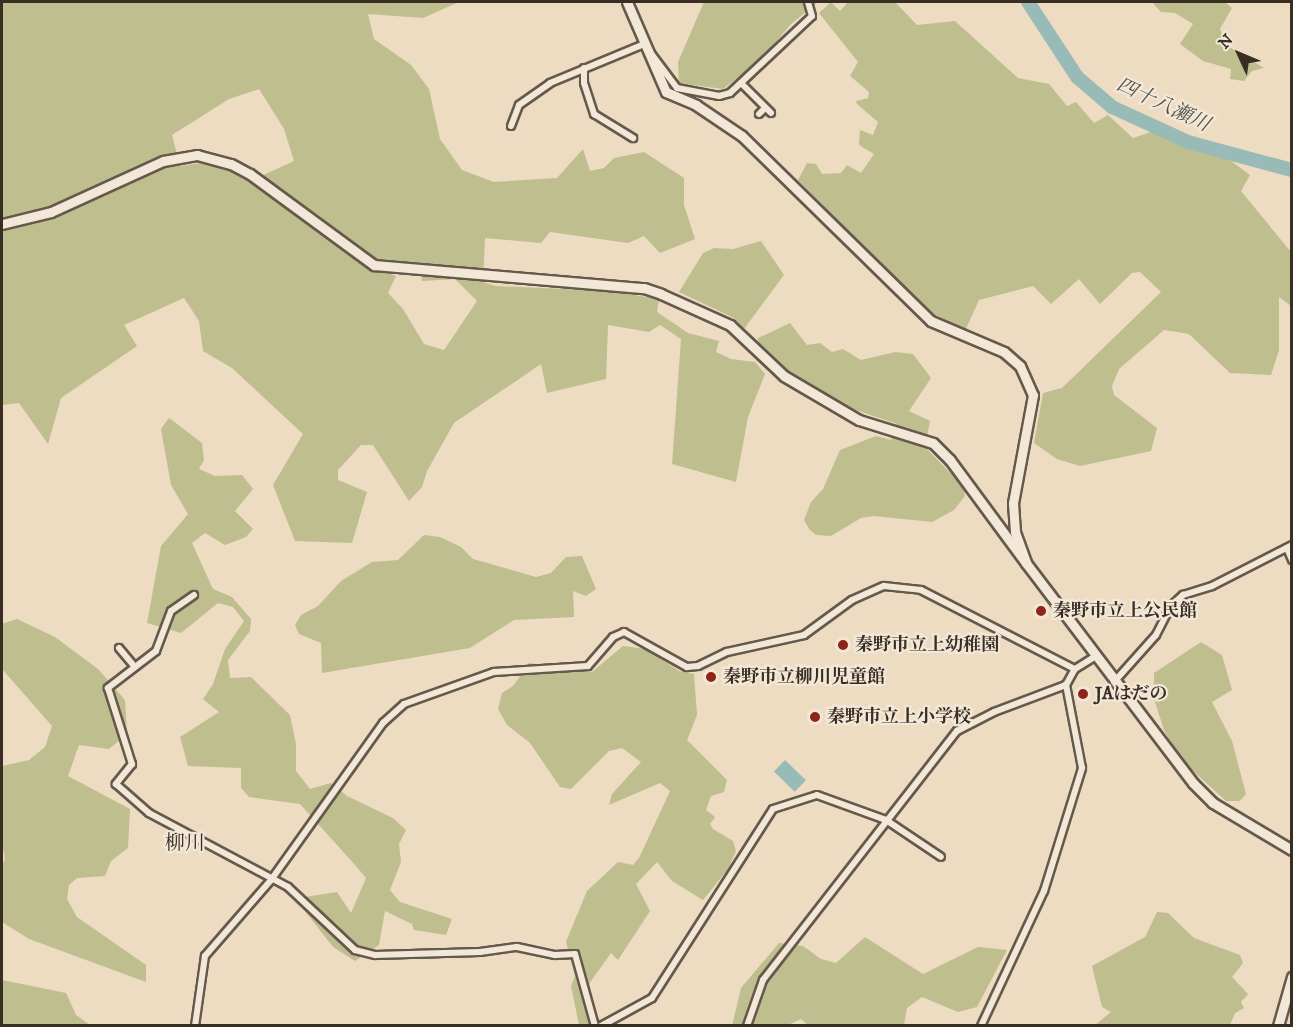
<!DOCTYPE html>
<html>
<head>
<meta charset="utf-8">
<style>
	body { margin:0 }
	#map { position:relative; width:1293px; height:1027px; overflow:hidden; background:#eddbc2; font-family:"IM FELL DW Pica","Noto Serif JP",serif }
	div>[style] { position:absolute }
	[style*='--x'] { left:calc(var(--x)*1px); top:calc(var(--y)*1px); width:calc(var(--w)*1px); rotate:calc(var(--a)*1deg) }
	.green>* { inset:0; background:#bfbe8f }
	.water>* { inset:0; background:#99bbb7; transform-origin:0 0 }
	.river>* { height:14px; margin:-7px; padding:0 7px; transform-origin:7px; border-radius:7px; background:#99bbb7 }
	.roads { filter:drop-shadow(2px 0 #65594c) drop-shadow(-2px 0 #65594c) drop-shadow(0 2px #65594c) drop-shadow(0 -2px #65594c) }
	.street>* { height:6px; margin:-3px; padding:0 3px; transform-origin:3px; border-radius:3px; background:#f3e8d7 }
	.secondary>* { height:9px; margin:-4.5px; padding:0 4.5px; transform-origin:4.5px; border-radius:4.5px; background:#f3e8d7 }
	.dots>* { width:16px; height:16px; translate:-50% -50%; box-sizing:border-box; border:3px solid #f3e8d7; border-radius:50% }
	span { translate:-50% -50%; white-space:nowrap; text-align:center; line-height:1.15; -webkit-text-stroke:4.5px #f3e8d7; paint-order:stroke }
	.poi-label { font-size:18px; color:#382e24; font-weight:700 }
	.left { translate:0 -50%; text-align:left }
	.water-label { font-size:20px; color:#505149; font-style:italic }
	.neighbourhood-label { font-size:20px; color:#382e24 }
	.frame { position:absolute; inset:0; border:3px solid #382e24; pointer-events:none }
	.north { position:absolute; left:1209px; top:24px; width:60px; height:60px; -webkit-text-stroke:4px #f3e8d7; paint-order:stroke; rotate:314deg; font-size:16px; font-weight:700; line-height:24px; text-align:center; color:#382e24 }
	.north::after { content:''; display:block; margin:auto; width:21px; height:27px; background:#382e24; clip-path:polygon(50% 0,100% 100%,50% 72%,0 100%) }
</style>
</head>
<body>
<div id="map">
	<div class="green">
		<i style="clip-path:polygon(evenodd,2px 2px,459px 2px,423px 18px,368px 14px,374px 39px,411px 65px,429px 89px,440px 139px,462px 170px,494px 182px,557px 178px,583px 149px,590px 171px,604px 168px,614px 158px,644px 152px,684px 178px,684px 205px,695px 239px,660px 253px,644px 236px,628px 243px,550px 232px,541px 243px,485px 238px,483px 282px,495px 286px,609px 291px,659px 299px,657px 312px,688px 333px,719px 341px,716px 352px,731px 359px,755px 362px,765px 374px,748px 417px,736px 482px,672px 464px,681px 339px,660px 325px,649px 332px,608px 325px,606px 379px,547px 393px,541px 364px,454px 423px,427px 471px,422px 487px,409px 501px,373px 445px,361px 445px,338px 470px,338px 480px,367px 492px,352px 543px,295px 541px,273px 485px,303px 434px,232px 368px,203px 351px,199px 321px,184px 298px,124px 325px,137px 346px,61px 398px,48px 444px,19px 403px,2px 405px,2px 2px,259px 89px,284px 129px,294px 161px,250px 181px,231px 170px,202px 163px,180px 166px,172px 135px,229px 99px,259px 89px,2px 2px,314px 212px,371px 256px,398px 267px,420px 262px,422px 281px,455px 279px,477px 301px,444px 350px,424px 344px,403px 309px,388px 293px,396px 276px,358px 262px,306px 221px,314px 212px)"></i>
		<i style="clip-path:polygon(704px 2px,818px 2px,791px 24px,760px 61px,723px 89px,679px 83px,678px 62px)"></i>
		<i style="clip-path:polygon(831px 2px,840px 11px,848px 2px,895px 2px,917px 25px,955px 21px,1018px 78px,1049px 84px,1067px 106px,1076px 102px,1094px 123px,1108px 115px,1133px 138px,1154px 131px,1175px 142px,1223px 155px,1250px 175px,1241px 191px,1291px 252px,1291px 306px,1279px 297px,1279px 350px,1271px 375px,1230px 373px,1189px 334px,1164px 330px,1119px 369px,1112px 386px,1114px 395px,1157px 428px,1151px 451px,1080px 466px,1057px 459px,1034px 443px,1043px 393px,1062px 388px,1161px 292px,1140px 272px,1132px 273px,1100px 304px,1079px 279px,1051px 304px,1033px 286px,979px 300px,965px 331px,925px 309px,798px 180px,807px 163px,816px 164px,822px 174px,841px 173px,847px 165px,861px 173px,874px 154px,859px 145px,860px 130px,873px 135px,878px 122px,857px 104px,856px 101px,868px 98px,869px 92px,850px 76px,858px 62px,819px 13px)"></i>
		<i style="clip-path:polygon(1152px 2px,1225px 2px,1232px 8px,1220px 29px,1226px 45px,1264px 68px,1252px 71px,1244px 81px,1230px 79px,1231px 69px,1203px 61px,1180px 44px,1193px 24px,1175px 13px,1161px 12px)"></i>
		<i style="clip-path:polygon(761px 241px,784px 275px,744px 329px,734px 318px,679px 292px,703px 253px,714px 248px,733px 249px)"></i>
		<i style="clip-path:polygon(790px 323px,807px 345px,820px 343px,832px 352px,843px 349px,861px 360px,895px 352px,913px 354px,931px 378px,909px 411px,930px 421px,925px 447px,963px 486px,965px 496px,954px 510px,932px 522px,874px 516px,861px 518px,831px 536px,816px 535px,809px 529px,804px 520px,811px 502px,823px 489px,840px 450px,876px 436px,891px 440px,897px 424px,841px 405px,792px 375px,758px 345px,758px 338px)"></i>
		<i style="clip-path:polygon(169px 418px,202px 443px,204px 460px,199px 469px,215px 476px,242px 475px,253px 489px,235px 511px,253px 529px,246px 537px,225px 545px,205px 533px,192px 543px,213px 589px,232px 597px,251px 619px,250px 631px,228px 660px,230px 678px,251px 677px,290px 715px,296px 744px,296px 771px,310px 789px,331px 783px,347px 796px,393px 818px,406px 830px,399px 844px,401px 862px,390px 890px,400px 902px,452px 919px,446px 935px,414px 930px,412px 924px,385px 911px,379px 945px,355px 961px,333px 947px,304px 910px,305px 897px,337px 892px,351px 913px,366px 878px,356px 866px,300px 804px,249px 797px,241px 788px,241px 768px,188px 766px,180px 737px,219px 712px,203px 699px,213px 684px,225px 649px,244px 621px,233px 607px,218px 603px,181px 633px,147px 623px,161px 546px,188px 514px,171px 485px,161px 429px)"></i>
		<i style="clip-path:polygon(424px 535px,440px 537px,461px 547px,473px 559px,536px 577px,551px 573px,566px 557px,582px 556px,596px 589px,586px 596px,573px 591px,574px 617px,514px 620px,470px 648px,322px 673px,321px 643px,299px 634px,295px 625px,301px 615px,318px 606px,341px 581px,372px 562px,398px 560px)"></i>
		<i style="clip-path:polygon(17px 619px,55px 637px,98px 669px,125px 700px,127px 734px,109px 749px,79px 745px,68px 776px,130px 809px,128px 848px,111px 861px,105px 876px,77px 878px,69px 885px,67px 899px,77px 917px,146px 965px,146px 982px,29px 939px,2px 922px,2px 866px,5px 859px,2px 843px,2px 766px,29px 760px,45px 747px,52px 726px,2px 669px,2px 624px)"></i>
		<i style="clip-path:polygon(1201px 642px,1222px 655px,1232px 690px,1212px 702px,1232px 741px,1246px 794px,1240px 801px,1226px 801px,1181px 760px,1164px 730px,1154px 699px,1154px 673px)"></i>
		<i style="clip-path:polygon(623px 646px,646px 649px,679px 671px,694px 674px,697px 715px,687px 740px,727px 780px,724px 792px,711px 796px,706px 810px,715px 817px,710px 824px,713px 829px,733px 841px,736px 851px,728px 869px,703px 900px,672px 881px,657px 862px,636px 884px,650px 911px,618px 960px,611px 953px,589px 984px,598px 1018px,608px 1025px,579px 1025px,571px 986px,575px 976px,566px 942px,570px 932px,587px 891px,618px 862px,633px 865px,639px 858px,670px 791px,660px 783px,609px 805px,612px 794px,641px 762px,622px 748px,609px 751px,571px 789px,560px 787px,530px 743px,507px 725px,498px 709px,502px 693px,513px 686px,529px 663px,592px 672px)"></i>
		<i style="clip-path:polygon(1157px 912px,1168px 913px,1194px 938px,1240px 955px,1243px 963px,1232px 977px,1248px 994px,1241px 1002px,1244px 1008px,1235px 1013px,1230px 1025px,1095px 1025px,1111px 1012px,1102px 1007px,1092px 966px,1145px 937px)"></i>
		<i style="clip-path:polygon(865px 937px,923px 974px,978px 947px,1007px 950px,977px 1007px,958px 1012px,922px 997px,907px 1008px,904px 1025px,808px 1025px,801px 1019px,788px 1025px,732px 1026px,741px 988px,779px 943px,803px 946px,821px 959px,836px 963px)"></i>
		<i style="clip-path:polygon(2px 980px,66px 993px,76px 1015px,90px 1025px,2px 1025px)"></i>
	</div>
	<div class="water">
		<i style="left:785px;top:760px;width:29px;height:16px;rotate:44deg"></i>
	</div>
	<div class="river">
		<i style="--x:1028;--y:2;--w:90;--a:56.8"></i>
		<i style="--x:1077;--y:77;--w:46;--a:40.6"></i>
		<i style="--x:1112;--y:107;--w:84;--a:24.7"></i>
		<i style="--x:1188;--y:142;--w:108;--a:15.1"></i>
	</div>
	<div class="roads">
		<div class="street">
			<i style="--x:584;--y:68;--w:15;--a:90"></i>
			<i style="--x:584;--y:83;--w:33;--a:72"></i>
			<i style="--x:594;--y:114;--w:46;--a:31.6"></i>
			<i style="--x:742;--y:84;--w:41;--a:45"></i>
			<i style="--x:759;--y:114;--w:8;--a:-45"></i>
			<i style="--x:511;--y:126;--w:22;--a:-69"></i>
			<i style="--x:519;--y:105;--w:38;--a:-35"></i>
			<i style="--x:550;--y:83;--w:102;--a:-22.5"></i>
			<i style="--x:644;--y:44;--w:55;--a:53.1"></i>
			<i style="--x:677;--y:88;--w:43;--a:10.8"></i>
			<i style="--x:719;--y:96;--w:11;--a:-15"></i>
			<i style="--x:730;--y:93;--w:112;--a:-43.2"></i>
			<i style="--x:812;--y:16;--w:15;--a:-106"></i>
			<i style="--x:1287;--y:548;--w:13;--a:67"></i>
			<i style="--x:194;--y:595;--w:28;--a:145"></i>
			<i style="--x:171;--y:611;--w:43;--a:110.6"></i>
			<i style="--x:156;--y:651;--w:61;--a:142.4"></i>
			<i style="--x:108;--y:688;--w:80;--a:72.5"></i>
			<i style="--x:132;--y:764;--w:26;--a:129"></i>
			<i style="--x:116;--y:784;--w:44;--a:41.3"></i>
			<i style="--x:149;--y:813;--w:157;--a:28"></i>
			<i style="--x:288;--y:887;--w:92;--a:43.2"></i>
			<i style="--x:355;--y:950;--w:21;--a:14"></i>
			<i style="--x:375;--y:955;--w:105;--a:-1.6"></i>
			<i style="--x:480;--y:952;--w:37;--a:-8"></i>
			<i style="--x:517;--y:947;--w:39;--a:12"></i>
			<i style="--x:555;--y:955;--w:20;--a:-3"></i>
			<i style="--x:575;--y:954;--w:75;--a:74.5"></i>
			<i style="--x:119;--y:648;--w:23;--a:50"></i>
			<i style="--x:1114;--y:682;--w:63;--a:-48.2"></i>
			<i style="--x:1156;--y:635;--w:31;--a:-63"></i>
			<i style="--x:1170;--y:607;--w:18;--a:-43"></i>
			<i style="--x:1183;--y:595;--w:30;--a:-17"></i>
			<i style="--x:1212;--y:586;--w:90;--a:-27.1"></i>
			<i style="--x:195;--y:1026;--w:71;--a:-81.9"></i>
			<i style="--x:205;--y:956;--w:101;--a:-49"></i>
			<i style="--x:271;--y:880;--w:193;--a:-54.5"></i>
			<i style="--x:383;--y:723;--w:28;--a:-42"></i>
			<i style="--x:404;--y:704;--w:96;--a:-19.6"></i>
			<i style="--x:494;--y:672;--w:94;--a:-3.7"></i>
			<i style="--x:588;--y:666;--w:38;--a:-49"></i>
			<i style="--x:613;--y:637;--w:12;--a:-24"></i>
			<i style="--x:624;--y:632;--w:72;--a:29.1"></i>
			<i style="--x:687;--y:667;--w:11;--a:-5"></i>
			<i style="--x:698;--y:666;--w:32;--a:-26"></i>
			<i style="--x:727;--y:652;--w:79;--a:-12.4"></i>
			<i style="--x:804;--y:635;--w:59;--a:-36.1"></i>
			<i style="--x:852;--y:600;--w:35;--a:-24"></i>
			<i style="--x:884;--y:586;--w:37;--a:6"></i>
			<i style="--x:921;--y:590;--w:173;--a:27.2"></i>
			<i style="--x:601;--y:1026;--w:58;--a:-28.8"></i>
			<i style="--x:652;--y:998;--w:224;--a:-57.4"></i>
			<i style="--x:773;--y:809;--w:46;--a:-17.7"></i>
			<i style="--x:817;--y:795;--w:73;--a:19.9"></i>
			<i style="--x:886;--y:820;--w:66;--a:33.9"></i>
			<i style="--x:747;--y:1026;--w:49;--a:-70.8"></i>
			<i style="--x:763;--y:980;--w:316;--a:-52.1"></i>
			<i style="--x:957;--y:731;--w:42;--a:-27.2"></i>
			<i style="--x:994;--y:712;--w:77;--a:-20.6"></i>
			<i style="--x:1066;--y:685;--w:18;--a:-61"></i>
			<i style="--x:1075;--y:669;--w:22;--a:-32"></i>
			<i style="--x:981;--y:1026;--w:149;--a:-65"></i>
			<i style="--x:1044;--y:891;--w:129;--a:-72.8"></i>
			<i style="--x:1082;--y:768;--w:85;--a:-100.9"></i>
		</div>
		<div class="secondary">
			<i style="--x:627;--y:2;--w:98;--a:66.6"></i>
			<i style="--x:666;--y:92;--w:33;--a:23"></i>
			<i style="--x:696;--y:105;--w:55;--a:34"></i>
			<i style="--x:742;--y:136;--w:264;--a:44.4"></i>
			<i style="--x:931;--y:321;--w:79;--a:23"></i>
			<i style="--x:1004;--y:352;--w:21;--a:41"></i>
			<i style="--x:1020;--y:366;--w:32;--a:66"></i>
			<i style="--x:1033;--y:395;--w:110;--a:100.5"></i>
			<i style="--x:1013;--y:503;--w:29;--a:86"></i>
			<i style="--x:1015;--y:532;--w:33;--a:70"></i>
			<i style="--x:1026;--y:563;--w:276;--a:52.8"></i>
			<i style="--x:1193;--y:783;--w:28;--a:45"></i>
			<i style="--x:1213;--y:803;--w:92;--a:30.7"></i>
			<i style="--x:2;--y:224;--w:50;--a:-13.8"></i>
			<i style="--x:51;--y:212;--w:123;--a:-24.5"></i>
			<i style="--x:163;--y:161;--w:35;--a:-10"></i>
			<i style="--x:197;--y:155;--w:35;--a:15"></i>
			<i style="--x:231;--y:164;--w:21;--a:28"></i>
			<i style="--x:250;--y:174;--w:154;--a:36.3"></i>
			<i style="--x:374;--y:265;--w:271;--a:4.9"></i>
			<i style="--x:644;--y:288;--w:18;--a:19"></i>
			<i style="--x:661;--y:294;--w:76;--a:24.2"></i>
			<i style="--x:730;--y:325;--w:74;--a:43.4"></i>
			<i style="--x:784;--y:376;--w:87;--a:30.4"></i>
			<i style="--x:859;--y:420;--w:77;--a:17.3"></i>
			<i style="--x:933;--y:443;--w:24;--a:45"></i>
			<i style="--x:950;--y:460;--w:128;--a:53.6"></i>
			<i style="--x:1278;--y:1026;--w:51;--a:-74.1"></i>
		</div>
	</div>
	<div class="dots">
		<i style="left:1041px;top:611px;background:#8f2418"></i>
		<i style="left:843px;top:645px;background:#8f2418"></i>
		<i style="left:711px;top:677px;background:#8f2418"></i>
		<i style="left:1083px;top:694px;background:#8f2418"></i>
		<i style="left:815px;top:717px;background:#8f2418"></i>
	</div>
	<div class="poi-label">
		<span class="left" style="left:1053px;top:611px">秦野市立上公民館</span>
		<span class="left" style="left:855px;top:645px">秦野市立上幼稚園</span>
		<span class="left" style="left:723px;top:677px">秦野市立柳川児童館</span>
		<span class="left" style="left:1095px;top:694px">JAはだの</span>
		<span class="left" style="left:827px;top:717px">秦野市立上小学校</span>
	</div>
	<div class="water-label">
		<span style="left:1163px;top:105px;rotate:25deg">四十八瀬川</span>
	</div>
	<div class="neighbourhood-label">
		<span style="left:185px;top:843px">柳川</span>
	</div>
	<div class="frame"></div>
	<div class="north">N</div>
</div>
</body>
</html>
